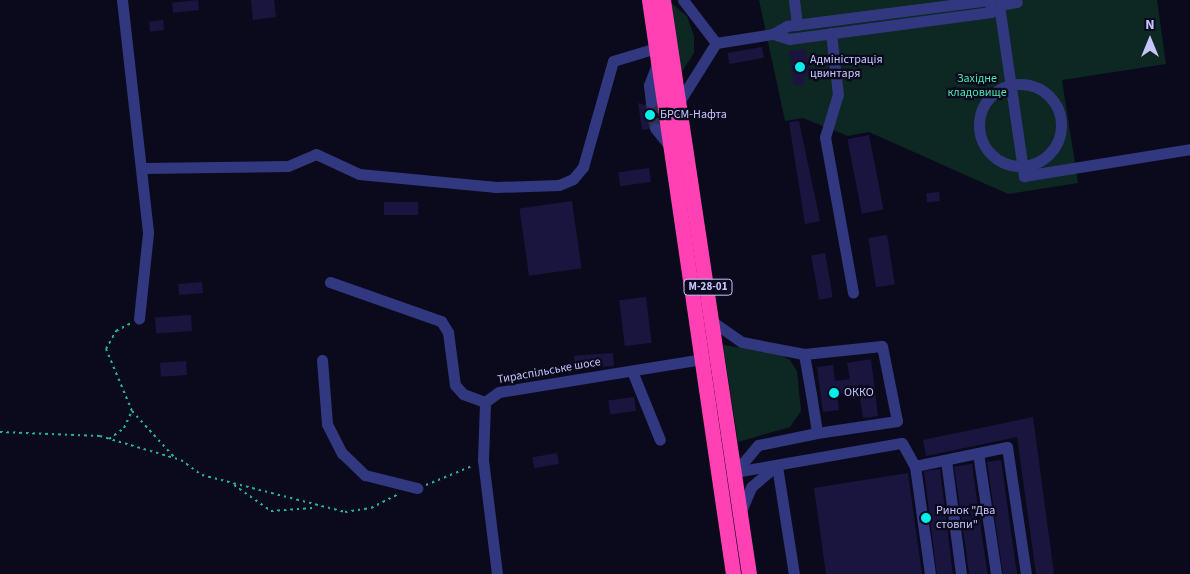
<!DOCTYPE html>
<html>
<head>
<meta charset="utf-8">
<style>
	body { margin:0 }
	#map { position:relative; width:1190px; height:574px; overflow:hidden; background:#0b0a1d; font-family:"Source Sans 3",sans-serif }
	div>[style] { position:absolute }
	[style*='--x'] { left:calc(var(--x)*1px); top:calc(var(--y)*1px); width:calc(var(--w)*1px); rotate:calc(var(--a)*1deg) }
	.green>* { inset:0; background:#0d2723 }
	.building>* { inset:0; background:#19153f; transform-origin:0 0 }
	.minor-tunnel>* { height:11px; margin-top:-5.5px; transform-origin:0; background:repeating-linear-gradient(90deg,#30304a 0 11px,transparent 0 16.5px) }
	.path>* { height:2px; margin-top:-1px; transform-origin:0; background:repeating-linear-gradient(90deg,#25b49a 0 2.5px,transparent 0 6.5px) }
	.minor>* { height:11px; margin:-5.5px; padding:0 5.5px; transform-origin:5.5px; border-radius:5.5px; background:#32387f }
	.minor>.ring { margin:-5.5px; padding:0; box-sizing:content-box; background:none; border:11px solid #32387f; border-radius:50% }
	.highway>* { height:15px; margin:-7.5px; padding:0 7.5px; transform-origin:7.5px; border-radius:7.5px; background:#ff41b3 }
	.dots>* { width:14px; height:14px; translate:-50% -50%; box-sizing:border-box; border:2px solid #0b0a1d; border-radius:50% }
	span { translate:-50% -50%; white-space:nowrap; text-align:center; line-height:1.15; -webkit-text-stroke:4.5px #0b0a1d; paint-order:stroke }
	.shield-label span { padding:1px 4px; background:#0b0a1d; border:1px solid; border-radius:4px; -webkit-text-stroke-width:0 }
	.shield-label { font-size:11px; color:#c6c6ff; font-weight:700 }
	.poi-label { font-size:12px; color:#c6c6ff }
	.left { translate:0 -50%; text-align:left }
	.park-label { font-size:12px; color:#4ce5ac }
	.street-label { font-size:12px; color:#c6c6ff }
	.north { position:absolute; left:1125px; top:15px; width:50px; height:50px; -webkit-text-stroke:4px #0b0a1d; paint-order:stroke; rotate:0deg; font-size:14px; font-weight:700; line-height:20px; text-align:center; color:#c6c6ff }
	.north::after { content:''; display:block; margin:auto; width:18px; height:22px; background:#c6c6ff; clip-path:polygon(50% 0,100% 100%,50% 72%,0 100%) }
</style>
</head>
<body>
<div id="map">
	<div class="green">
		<i style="clip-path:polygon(759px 0,1157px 0,1166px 64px,1062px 80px,1078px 183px,1008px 194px,869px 132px,848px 136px,803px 118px,785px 121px)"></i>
		<i style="clip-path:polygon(670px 2px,687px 16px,694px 36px,694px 53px,681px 73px)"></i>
		<i style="clip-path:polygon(723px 345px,777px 353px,790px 360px,797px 371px,801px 411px,790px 427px,738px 442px)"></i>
	</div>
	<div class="building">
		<i style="left:198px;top:0;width:10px;height:26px;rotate:84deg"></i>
		<i style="clip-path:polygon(251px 0,274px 0,276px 17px,253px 20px)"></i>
		<i style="left:163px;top:20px;width:10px;height:14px;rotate:84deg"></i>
		<i style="left:762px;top:47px;width:11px;height:35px;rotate:80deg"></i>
		<i style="clip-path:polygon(805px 49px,813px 75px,804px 77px,805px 84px,794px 86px,789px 51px)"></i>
		<i style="clip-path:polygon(638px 103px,655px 108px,657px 121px,648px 129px,642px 130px)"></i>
		<i style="clip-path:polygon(799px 121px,820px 221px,805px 224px,789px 122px)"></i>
		<i style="left:869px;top:135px;width:76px;height:22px;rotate:79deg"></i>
		<i style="left:649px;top:168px;width:14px;height:31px;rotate:82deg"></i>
		<i style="left:939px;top:192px;width:9px;height:13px;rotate:84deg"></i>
		<i style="left:572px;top:201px;width:68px;height:53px;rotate:82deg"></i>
		<i style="left:384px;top:202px;width:34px;height:13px"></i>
		<i style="left:887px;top:235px;width:50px;height:19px;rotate:81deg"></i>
		<i style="left:825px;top:253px;width:45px;height:14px;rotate:80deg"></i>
		<i style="left:202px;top:282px;width:11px;height:24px;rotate:85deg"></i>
		<i style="left:646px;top:297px;width:46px;height:27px;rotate:83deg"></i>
		<i style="left:191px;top:315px;width:16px;height:36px;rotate:86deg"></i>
		<i style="left:613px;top:353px;width:13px;height:39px;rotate:86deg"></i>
		<i style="clip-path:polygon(871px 359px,878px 416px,863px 418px,859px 391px,837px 394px,839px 410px,823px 412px,817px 367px,833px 365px,835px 381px,850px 379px,847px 363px)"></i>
		<i style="left:186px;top:361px;width:14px;height:26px;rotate:86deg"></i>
		<i style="left:634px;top:397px;width:14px;height:26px;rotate:82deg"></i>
		<i style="clip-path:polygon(1033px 417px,1054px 574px,1036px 574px,1017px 437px,926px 456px,923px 440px)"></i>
		<i style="left:557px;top:453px;width:11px;height:25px;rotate:80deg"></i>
		<i style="left:1001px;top:460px;width:115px;height:14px;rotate:82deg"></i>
		<i style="left:972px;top:464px;width:111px;height:18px;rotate:82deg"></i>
		<i style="left:940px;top:469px;width:106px;height:16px;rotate:83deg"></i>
		<i style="clip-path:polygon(908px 473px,922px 574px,826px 574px,814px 488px)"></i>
	</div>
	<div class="minor-tunnel">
		<i style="--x:651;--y:102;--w:26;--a:81"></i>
	</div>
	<div class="path">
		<i style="--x:132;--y:411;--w:62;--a:47.6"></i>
		<i style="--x:0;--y:432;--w:100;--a:2.3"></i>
		<i style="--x:100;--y:436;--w:84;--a:16.5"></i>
		<i style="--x:181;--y:460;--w:26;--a:36"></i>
		<i style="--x:202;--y:475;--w:148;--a:14.5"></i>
		<i style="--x:345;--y:512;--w:26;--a:-9"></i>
		<i style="--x:371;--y:508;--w:30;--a:-27"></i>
		<i style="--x:109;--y:439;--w:19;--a:-36"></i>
		<i style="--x:124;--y:428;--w:19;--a:-65"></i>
		<i style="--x:132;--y:411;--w:67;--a:-112.8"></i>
		<i style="--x:106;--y:349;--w:21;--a:-61"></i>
		<i style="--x:116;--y:331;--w:17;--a:-28"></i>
		<i style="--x:234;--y:485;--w:45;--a:35.1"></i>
		<i style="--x:271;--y:511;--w:42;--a:-4.1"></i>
		<i style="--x:426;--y:485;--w:50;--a:-22.4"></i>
	</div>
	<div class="minor">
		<i style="--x:122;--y:0;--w:234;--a:83.6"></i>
		<i style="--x:148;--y:233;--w:86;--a:96"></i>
		<i style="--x:794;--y:0;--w:25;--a:83"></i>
		<i style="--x:999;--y:5;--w:173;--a:81.7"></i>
		<i style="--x:1024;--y:176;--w:168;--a:-9.2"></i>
		<i style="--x:992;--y:6;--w:25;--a:-9"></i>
		<i style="--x:831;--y:33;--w:61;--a:83.5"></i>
		<i style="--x:838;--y:94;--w:45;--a:106.8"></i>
		<i style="--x:825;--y:137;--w:158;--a:79.8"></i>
		<i style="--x:773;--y:34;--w:17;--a:17"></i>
		<i style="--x:789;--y:39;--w:204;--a:-7.6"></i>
		<i style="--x:991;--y:12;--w:12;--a:-95"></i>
		<i style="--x:716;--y:43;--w:58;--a:-9"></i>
		<i style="--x:773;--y:34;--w:16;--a:-30"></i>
		<i style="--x:787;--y:26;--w:204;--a:-7.3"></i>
		<i class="ring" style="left:979px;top:84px;width:71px;height:71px"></i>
		<i style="--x:651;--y:102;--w:17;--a:-97"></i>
		<i style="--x:649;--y:85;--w:26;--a:-69"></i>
		<i style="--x:679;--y:102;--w:70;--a:-57.9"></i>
		<i style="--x:716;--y:43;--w:54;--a:-127.5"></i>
		<i style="--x:655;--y:128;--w:26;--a:51"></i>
		<i style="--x:142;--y:168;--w:146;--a:-0.8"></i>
		<i style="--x:288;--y:166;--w:30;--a:-23"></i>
		<i style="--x:316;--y:154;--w:47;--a:24.9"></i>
		<i style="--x:359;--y:174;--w:138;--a:5.4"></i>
		<i style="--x:496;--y:187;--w:63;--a:-1.8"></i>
		<i style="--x:559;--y:185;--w:15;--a:-23"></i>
		<i style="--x:573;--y:179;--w:16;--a:-50"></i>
		<i style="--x:583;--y:167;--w:110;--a:-74.2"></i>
		<i style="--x:613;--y:61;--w:45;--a:-16.8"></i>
		<i style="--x:330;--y:282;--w:118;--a:19.4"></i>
		<i style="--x:441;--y:321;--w:13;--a:58"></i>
		<i style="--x:448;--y:332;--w:53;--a:82.5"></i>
		<i style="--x:455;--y:385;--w:12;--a:48"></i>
		<i style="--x:463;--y:394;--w:23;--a:20"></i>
		<i style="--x:713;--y:322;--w:35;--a:35"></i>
		<i style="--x:742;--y:342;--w:63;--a:11"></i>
		<i style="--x:804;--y:354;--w:41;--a:80.1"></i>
		<i style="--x:811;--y:394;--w:39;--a:81"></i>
		<i style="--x:817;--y:433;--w:60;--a:168.5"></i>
		<i style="--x:758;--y:445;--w:35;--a:130"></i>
		<i style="--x:804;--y:354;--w:78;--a:-5.9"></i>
		<i style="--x:882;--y:346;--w:76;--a:78.7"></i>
		<i style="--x:897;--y:421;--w:81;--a:171.5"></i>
		<i style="--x:322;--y:360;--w:64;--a:85.5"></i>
		<i style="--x:327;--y:424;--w:33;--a:63"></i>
		<i style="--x:342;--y:453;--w:32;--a:44"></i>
		<i style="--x:365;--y:475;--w:54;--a:14"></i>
		<i style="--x:632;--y:371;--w:74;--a:67.9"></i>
		<i style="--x:978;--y:453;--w:122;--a:81.5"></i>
		<i style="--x:946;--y:460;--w:115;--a:82.5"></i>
		<i style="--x:777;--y:466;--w:109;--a:81.1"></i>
		<i style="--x:915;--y:466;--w:109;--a:82.1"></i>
		<i style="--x:735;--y:472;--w:169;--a:-9.9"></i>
		<i style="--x:902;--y:443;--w:26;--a:61"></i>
		<i style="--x:915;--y:466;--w:94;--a:-11.7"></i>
		<i style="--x:1007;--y:447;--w:128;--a:81.5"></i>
		<i style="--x:741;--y:511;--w:26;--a:-67"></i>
		<i style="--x:751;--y:487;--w:31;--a:-40"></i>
		<i style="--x:497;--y:574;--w:115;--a:-97"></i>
		<i style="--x:483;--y:460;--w:58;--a:-88"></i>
		<i style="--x:485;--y:402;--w:17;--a:-36"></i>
		<i style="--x:499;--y:392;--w:207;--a:-9.2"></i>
	</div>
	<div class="highway">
		<i style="--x:649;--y:0;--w:580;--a:81.67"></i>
		<i style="--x:663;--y:0;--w:580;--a:81.48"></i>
	</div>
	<div class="dots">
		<i style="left:800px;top:67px;background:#00f1ec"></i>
		<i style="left:650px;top:115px;background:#00f1ec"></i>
		<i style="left:834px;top:393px;background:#00f1ec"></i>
		<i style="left:926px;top:518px;background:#00f1ec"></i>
	</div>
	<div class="shield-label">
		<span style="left:708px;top:287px">М-28-01</span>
	</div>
	<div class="poi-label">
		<span class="left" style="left:810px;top:67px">Адміністрація<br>цвинтаря</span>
		<span class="left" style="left:660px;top:115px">БРСМ-Нафта</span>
		<span class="left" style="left:844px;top:393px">ОККО</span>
		<span class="left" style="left:936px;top:518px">Ринок "Два<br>стовпи"</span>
	</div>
	<div class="park-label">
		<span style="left:977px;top:86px">Західне<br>кладовище</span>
	</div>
	<div class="street-label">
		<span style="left:549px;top:371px;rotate:-10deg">Тираспільське шосе</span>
	</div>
	<div class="north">N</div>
</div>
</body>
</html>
